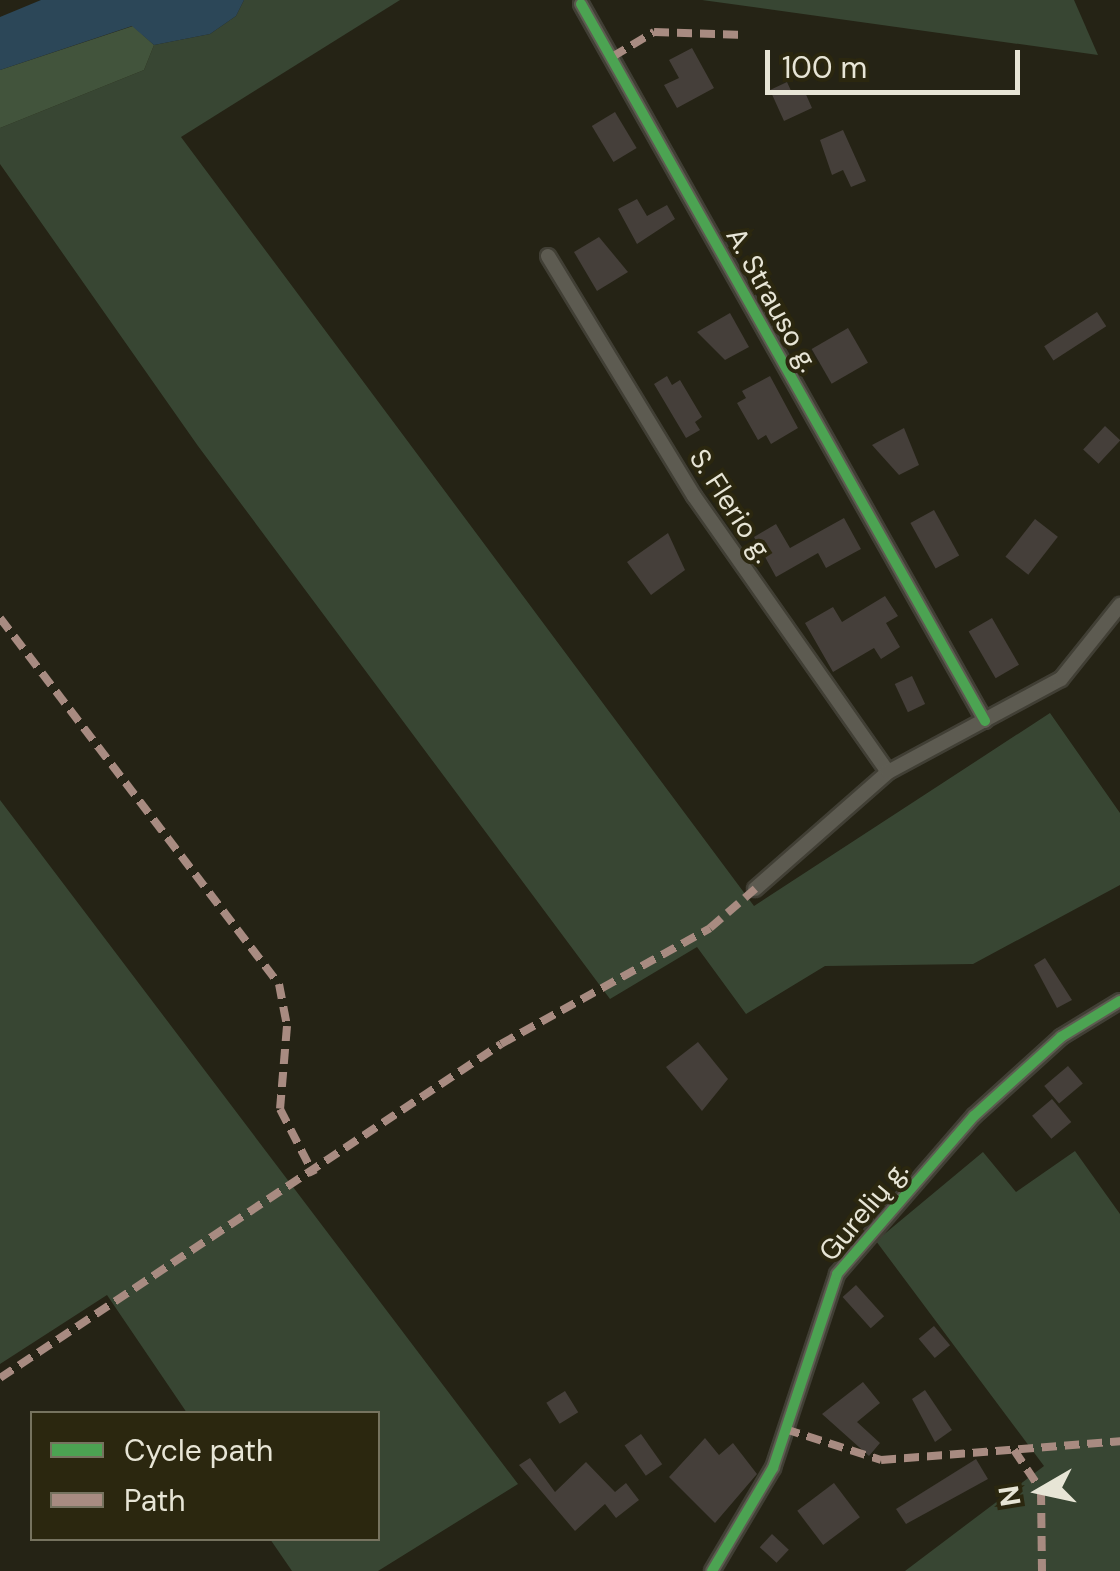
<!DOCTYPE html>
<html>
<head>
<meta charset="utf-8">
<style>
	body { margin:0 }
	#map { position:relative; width:1120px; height:1571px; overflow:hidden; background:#252315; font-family:"DM Sans",sans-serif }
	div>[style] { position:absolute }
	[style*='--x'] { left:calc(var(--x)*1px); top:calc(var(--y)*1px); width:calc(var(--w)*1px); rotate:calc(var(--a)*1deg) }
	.green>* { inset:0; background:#384633 }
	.forest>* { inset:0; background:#42543c }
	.water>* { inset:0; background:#2c4758 }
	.building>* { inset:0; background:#453f3a; transform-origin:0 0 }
	.roads { filter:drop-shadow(2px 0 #413f35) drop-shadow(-2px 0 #413f35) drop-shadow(0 2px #413f35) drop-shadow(0 -2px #413f35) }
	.street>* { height:14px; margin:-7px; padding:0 7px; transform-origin:7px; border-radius:7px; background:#5d5b51 }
	.quiet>* { height:8px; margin-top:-4px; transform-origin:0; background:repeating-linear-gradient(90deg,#a88b81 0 15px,transparent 0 23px) }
	.cycleway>* { height:10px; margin:-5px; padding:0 5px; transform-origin:5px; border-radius:5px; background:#4ca352 }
	span { translate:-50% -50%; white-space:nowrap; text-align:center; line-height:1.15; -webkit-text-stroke:8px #2b270f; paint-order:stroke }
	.street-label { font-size:28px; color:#e7e5d6 }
	.legend { position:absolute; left:30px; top:1411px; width:350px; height:130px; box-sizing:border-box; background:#2b270f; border:2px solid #76735f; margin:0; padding:12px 18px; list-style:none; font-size:30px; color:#e7e5d6 }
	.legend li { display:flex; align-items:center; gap:20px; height:50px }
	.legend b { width:50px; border:2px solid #76735f }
	.north { position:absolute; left:990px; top:1441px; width:100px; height:100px; -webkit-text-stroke:8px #2b270f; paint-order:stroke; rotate:261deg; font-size:28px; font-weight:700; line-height:40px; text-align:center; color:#e7e5d6 }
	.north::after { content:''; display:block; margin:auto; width:35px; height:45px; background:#e7e5d6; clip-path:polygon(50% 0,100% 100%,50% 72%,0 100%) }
	.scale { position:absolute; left:765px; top:50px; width:255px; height:45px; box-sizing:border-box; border:5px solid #e7e5d6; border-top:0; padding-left:12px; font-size:30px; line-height:35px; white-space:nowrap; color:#e7e5d6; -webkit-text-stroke:8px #2b270f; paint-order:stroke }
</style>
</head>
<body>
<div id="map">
	<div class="green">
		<i style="clip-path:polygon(244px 0,400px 0,181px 137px,754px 906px,1050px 713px,1120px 813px,1120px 885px,973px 964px,825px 966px,746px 1014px,697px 947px,610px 999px,198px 446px,0 164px,0 128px,144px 70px,154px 45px,210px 34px,236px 16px)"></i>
		<i style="clip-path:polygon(702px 0,1074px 0,1098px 55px)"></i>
		<i style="clip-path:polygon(0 800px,518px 1484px,378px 1571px,292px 1571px,270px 1539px,378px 1538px,378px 1414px,187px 1413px,107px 1295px,0 1364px)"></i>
		<i style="clip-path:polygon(1075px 1151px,1120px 1214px,1120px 1571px,905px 1571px,1044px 1466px,876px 1241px,983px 1152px,1016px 1192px)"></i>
	</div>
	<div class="forest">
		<i style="clip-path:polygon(133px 26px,154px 45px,144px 70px,0 128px,0 70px)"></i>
	</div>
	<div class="water">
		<i style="clip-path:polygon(41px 0,244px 0,236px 16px,210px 34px,154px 45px,132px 26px,0 70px,0 17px)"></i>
	</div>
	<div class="building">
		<i style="clip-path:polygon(692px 48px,714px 88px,677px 108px,664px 85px,679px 78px,669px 60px)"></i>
		<i style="clip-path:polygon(787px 82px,793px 95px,804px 90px,812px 108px,784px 121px,770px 90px)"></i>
		<i style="left:615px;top:112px;width:42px;height:27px;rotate:59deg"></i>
		<i style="clip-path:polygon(843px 130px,866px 181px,851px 187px,843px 170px,832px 175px,820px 140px)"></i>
		<i style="clip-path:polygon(637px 199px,647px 216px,667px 205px,675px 219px,637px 244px,618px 209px)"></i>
		<i style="clip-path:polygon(599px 237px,628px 272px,597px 291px,574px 252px)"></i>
		<i style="left:1097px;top:312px;width:17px;height:63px;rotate:57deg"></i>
		<i style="clip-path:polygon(730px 313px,749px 347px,725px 360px,697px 332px)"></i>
		<i style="left:848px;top:328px;width:40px;height:42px;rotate:60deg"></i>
		<i style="clip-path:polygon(667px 376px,672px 385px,680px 380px,702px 417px,695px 422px,700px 430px,686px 438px,654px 384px)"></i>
		<i style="clip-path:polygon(770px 376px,798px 428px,771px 444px,766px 435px,758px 440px,737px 403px,746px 398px,742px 391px)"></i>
		<i style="left:1105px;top:426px;width:21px;height:32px;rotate:43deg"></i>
		<i style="clip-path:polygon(904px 428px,919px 465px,899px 475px,872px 445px)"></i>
		<i style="left:934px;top:510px;width:52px;height:27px;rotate:61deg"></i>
		<i style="clip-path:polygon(844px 518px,861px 549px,826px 568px,818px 553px,776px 577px,754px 537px,776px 524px,790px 548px)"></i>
		<i style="left:1035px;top:519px;width:29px;height:48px;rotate:38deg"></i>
		<i style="clip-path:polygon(668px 533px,685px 570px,651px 595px,627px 562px)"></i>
		<i style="clip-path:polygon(885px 596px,898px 616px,886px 623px,900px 647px,881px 659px,874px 648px,833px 672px,805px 623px,833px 607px,842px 622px)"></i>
		<i style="left:992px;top:618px;width:54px;height:27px;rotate:60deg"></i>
		<i style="left:912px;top:676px;width:31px;height:19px;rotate:65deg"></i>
		<i style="clip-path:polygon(1045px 958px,1072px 1000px,1057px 1008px,1034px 965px)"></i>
		<i style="clip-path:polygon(698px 1042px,728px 1079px,702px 1111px,666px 1067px)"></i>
		<i style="left:1068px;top:1066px;width:23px;height:31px;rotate:50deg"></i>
		<i style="left:1052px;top:1099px;width:30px;height:26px;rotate:50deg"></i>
		<i style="left:856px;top:1285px;width:42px;height:18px;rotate:48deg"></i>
		<i style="left:934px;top:1326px;width:25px;height:20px;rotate:50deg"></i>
		<i style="clip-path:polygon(863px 1382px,880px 1403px,857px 1422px,880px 1443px,869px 1456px,822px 1414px)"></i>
		<i style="clip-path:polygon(925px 1390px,952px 1430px,935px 1442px,912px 1399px)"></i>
		<i style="left:565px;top:1391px;width:25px;height:22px;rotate:58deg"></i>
		<i style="left:641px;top:1434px;width:37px;height:20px;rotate:55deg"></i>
		<i style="clip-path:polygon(705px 1438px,719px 1455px,733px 1443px,757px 1474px,715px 1523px,669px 1477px)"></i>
		<i style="clip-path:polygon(530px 1458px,555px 1492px,586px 1462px,615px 1492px,626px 1483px,639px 1500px,616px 1518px,605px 1504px,575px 1531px,519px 1465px)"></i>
		<i style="clip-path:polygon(976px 1459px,988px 1479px,906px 1524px,896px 1509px)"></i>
		<i style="left:834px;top:1483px;width:43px;height:46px;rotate:53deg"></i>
		<i style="left:772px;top:1534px;width:23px;height:18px;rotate:43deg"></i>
	</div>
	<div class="roads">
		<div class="street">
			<i style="--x:581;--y:4;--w:823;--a:60.6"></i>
			<i style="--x:548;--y:256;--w:281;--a:58.7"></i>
			<i style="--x:694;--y:496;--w:337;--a:54.9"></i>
			<i style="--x:755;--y:889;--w:177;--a:-41.3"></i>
			<i style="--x:888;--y:772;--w:196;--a:-28.3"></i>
			<i style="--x:1061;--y:679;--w:95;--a:-51.4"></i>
			<i style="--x:712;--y:1571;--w:120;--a:-59.4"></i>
			<i style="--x:773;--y:1468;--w:204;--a:-71.7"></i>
			<i style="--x:837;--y:1274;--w:209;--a:-49.1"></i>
			<i style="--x:974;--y:1116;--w:118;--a:-42.2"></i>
			<i style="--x:1061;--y:1037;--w:69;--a:-31.4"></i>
		</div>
	</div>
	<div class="quiet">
		<i style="--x:612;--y:57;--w:49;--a:-30.8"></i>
		<i style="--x:654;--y:32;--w:91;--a:1.9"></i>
		<i style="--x:0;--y:618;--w:460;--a:52.7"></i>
		<i style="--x:279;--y:984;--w:43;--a:79.2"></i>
		<i style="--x:287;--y:1026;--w:83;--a:94.8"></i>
		<i style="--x:280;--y:1109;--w:74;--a:62.7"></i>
		<i style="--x:0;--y:1378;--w:602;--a:-33.69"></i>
		<i style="--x:501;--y:1044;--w:239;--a:-29"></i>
		<i style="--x:710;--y:928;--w:60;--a:-40.9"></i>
		<i style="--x:785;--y:1429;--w:101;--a:17.9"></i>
		<i style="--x:881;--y:1460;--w:240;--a:-4.5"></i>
		<i style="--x:1014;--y:1450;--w:48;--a:56"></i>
		<i style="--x:1041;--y:1490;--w:81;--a:89.3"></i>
	</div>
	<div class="cycleway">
		<i style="--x:581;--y:4;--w:823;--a:60.6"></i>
		<i style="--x:712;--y:1571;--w:120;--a:-59.4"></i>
		<i style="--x:773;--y:1468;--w:204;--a:-71.7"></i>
		<i style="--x:837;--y:1274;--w:209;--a:-49.1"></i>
		<i style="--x:974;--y:1116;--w:118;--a:-42.2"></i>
		<i style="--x:1061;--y:1037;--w:69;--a:-31.4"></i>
	</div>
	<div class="street-label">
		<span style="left:772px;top:300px;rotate:61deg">A. Strauso g.</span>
		<span style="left:731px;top:506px;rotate:57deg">S. Flerio g.</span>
		<span style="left:864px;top:1211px;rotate:-50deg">Gurelių g.</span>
	</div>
	<ul class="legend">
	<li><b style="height:12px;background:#4ca352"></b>Cycle path</li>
	<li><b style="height:12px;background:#a88b81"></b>Path</li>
	</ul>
	<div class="north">N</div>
	<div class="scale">100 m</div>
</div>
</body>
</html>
